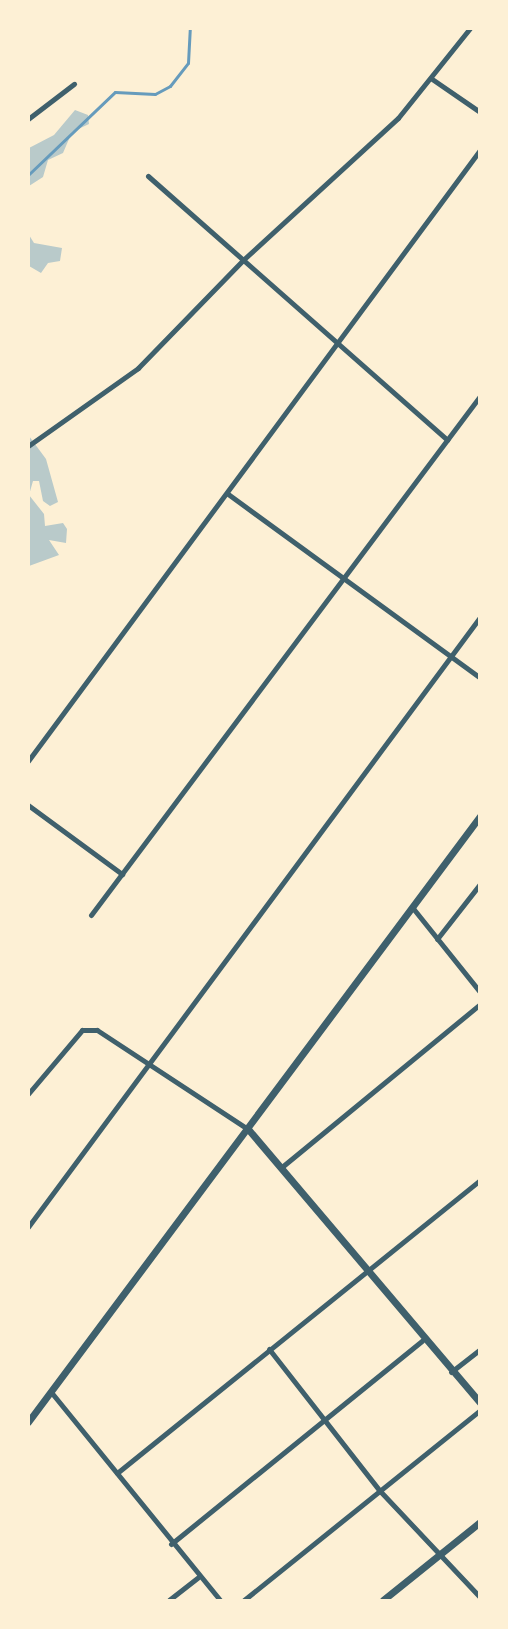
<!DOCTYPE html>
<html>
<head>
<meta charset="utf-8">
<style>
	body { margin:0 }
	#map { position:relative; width:508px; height:1629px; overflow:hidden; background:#fdf0d5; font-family:"Times New Roman",serif }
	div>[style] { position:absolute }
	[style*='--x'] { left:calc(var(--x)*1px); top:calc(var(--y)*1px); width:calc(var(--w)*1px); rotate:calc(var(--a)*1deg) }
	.green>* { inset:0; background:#b9caca }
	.stream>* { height:3px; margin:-1.5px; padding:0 1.5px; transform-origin:1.5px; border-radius:1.5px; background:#669bbc }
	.minor>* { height:5px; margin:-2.5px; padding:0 2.5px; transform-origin:2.5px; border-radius:2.5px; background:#3f606c }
	.tertiary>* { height:7px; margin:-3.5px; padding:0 3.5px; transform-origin:3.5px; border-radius:3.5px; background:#3f606c }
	span { translate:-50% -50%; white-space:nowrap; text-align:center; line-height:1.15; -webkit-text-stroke:5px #fdf0d5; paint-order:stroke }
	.frame { position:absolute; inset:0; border:30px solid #fdf0d5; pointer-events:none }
</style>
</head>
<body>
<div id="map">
	<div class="green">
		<i style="clip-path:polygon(75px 110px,88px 115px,89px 124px,72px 132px,63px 153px,48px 160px,43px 177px,29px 186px,29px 148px,54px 135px)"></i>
		<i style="clip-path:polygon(29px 235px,34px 243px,62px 248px,60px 261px,48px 263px,41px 273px,29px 266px)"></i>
		<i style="clip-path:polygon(29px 436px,46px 459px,58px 502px,50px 506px,43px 501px,39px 481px,33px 481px,29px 495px,44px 514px,45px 526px,63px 523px,67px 529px,66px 543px,49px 540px,59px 555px,29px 566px)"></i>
	</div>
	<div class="stream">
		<i style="--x:28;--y:175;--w:120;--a:-43.7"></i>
		<i style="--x:115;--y:92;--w:40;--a:2.9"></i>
		<i style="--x:155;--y:94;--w:17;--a:-28"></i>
		<i style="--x:170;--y:86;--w:29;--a:-52"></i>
		<i style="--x:188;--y:63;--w:35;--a:-87"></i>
	</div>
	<div class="minor">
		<i style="--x:432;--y:79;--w:58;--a:34.5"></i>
		<i style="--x:28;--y:119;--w:58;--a:-37.3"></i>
		<i style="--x:148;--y:176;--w:399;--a:41.4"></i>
		<i style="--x:28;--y:446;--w:135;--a:-35.3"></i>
		<i style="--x:138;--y:368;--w:151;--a:-45.8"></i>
		<i style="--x:243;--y:260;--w:210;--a:-42.5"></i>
		<i style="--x:398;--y:118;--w:115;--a:-51.3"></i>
		<i style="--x:228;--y:494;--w:312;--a:36.1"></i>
		<i style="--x:28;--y:761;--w:760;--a:-53.51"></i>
		<i style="--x:28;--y:805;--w:117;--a:36.3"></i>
		<i style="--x:412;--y:907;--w:109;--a:51.3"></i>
		<i style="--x:91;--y:915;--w:649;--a:-53.15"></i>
		<i style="--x:437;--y:939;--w:70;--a:-52"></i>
		<i style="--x:28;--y:1094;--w:84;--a:-49.8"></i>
		<i style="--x:82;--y:1030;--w:15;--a:0"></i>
		<i style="--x:97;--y:1030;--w:181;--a:33.3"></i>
		<i style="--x:283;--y:1166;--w:255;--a:-39.4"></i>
		<i style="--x:28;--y:1227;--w:759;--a:-53.46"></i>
		<i style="--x:269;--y:1349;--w:180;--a:52"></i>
		<i style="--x:380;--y:1491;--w:146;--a:46.7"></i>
		<i style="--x:451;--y:1372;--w:37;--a:-38"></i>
		<i style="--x:51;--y:1392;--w:268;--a:50.9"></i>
		<i style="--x:117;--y:1473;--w:466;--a:-38.9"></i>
		<i style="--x:171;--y:1544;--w:323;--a:-39"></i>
		<i style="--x:169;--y:1600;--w:37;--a:-38"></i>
		<i style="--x:244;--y:1600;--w:303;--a:-38.8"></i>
	</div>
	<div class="tertiary">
		<i style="--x:248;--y:1129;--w:359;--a:49.7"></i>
		<i style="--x:28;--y:1422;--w:756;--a:-53.28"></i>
		<i style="--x:383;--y:1600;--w:124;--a:-38.8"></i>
	</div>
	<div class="frame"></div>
</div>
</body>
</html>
